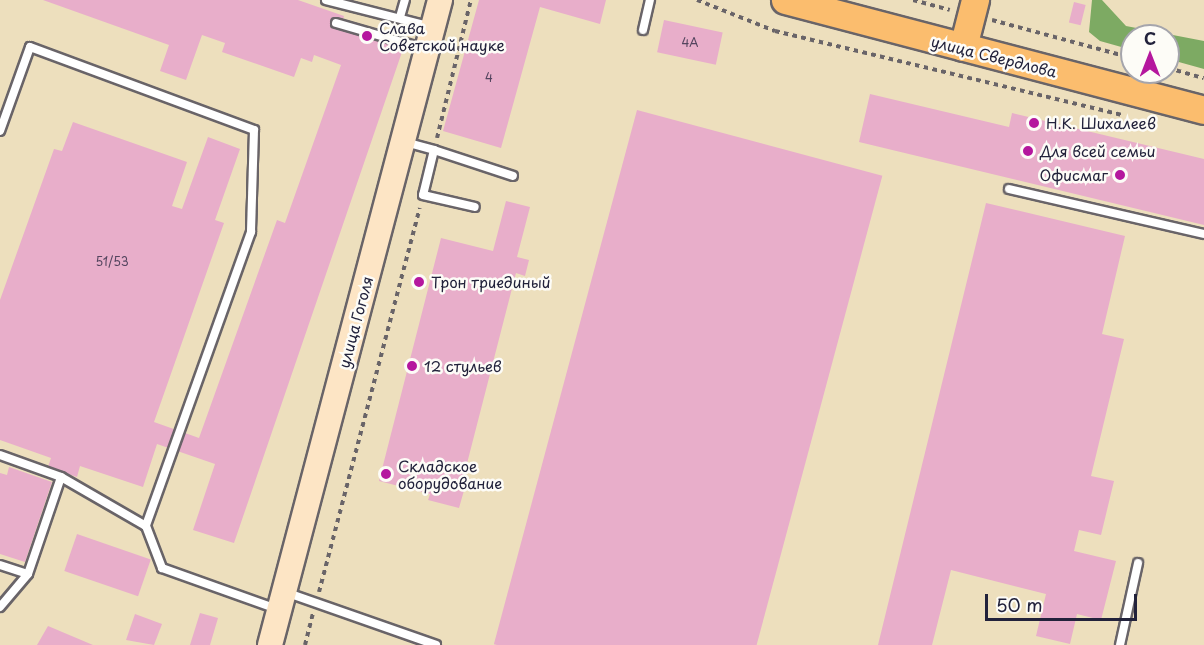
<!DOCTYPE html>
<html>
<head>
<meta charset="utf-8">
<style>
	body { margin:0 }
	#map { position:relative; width:1204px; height:645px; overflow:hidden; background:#eddfbd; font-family:"Playpen Sans",sans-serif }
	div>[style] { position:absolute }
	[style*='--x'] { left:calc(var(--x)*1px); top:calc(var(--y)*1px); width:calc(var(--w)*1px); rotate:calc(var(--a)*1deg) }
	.forest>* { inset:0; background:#7daa63 }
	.building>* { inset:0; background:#e8aeca; transform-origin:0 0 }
	.path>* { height:4px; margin-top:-2px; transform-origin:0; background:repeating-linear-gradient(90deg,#696468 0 4.5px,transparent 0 9px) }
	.roads { filter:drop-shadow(2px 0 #696468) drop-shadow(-2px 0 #696468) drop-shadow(0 2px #696468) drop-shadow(0 -2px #696468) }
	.lane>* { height:8px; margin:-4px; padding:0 4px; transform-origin:4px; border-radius:4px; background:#fff }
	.secondary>* { height:24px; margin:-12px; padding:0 12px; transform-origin:12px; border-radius:12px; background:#fde5c5 }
	.primary>* { height:27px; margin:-13.5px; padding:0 13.5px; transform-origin:13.5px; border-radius:13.5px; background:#fbbd6e }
	.dots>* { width:16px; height:16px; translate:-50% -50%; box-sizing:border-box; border:3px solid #fdfcf7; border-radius:50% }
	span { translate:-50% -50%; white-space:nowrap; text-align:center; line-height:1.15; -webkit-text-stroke:5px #fdfcf7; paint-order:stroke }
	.number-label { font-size:12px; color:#54455f }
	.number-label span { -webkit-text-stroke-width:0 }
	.poi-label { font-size:15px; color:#22223b }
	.left { translate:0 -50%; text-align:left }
	.right { translate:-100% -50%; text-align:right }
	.street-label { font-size:15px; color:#22223b }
	.north { position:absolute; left:1120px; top:24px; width:60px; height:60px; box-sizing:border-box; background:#fdfcf7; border:2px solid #a5a5ac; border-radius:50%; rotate:0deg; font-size:16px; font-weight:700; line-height:24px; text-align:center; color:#22223b }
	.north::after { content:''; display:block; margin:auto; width:21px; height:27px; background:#b5179e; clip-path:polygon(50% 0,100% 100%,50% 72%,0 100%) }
	.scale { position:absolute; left:985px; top:594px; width:152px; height:27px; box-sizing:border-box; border:3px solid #22223b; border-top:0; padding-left:8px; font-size:18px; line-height:21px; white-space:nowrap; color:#22223b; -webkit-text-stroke:4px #fdfcf7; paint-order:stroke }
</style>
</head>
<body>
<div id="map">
	<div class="forest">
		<i style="clip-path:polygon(1092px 0,1102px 0,1126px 26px,1204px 41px,1204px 69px,1168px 59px,1168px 36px,1132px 36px,1132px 50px,1100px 41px,1089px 32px)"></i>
	</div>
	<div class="building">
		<i style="clip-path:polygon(43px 0,298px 0,344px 16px,341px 27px,403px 49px,234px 543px,193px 530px,215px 464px,157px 444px,143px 487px,80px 466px,77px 477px,48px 467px,51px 458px,0 440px,0 300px,54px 149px,62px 151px,73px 122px,187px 162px,172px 206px,182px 209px,208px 137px,240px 149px,215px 220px,224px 223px,154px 422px,199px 438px,277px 220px,285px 223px,341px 65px,314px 55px,312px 62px,301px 58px,294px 77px,222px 52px,225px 43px,202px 35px,186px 80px,160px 71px,169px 45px)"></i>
		<i style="clip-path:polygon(479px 0,606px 0,600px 24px,540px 7px,501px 148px,443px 131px)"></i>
		<i style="left:1074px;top:2px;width:12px;height:21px;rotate:14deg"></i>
		<i style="left:664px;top:20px;width:60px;height:33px;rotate:12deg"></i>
		<i style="clip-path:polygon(870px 94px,1009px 127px,1012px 113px,1204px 159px,1204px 225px,859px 142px)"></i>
		<i style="left:637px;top:110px;width:254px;height:553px;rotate:15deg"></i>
		<i style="clip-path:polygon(506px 201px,530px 207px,517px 257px,529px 260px,525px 276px,516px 273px,463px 479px,467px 480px,459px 508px,428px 500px,430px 494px,379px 481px,441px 238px,493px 251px)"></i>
		<i style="clip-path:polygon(986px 203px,1125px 236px,1102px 334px,1124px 339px,1091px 476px,1114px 481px,1101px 535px,1079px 530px,1074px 551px,1116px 561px,1101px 620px,1077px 614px,1070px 644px,1036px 636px,1046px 594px,951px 570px,932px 645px,878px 645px)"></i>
		<i style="clip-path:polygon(9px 467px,52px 482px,25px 562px,0 554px,0 473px,7px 475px)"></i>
		<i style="left:77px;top:534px;width:78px;height:39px;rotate:19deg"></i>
		<i style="clip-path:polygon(200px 613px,218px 618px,210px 645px,190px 645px)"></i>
		<i style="clip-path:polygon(135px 614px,162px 624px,154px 645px,126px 640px)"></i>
		<i style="clip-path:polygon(48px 626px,93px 645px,37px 645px)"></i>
	</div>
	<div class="path">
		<i style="--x:697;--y:0;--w:84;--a:21.7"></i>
		<i style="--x:775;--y:31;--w:356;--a:13.6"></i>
		<i style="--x:913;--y:0;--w:38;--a:15"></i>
		<i style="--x:992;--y:20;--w:145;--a:15.2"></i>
		<i style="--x:1168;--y:68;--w:37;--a:16"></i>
		<i style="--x:437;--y:138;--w:142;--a:-76.2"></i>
		<i style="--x:319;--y:592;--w:397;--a:-75.3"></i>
		<i style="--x:305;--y:645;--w:32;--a:-76"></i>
	</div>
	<div class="roads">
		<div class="lane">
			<i style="--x:326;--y:0;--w:109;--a:14.3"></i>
			<i style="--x:400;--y:17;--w:18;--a:-74"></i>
			<i style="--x:336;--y:23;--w:94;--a:16.1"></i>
			<i style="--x:643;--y:30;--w:31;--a:-77"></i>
			<i style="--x:0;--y:131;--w:89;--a:-70.3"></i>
			<i style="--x:30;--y:47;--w:239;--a:20.3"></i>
			<i style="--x:254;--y:130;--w:102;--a:91.7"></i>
			<i style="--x:251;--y:232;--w:312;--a:109.7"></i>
			<i style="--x:405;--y:142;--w:30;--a:15"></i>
			<i style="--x:434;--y:150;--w:46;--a:103.7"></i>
			<i style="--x:423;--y:195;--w:53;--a:13"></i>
			<i style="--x:434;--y:150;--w:83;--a:18.2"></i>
			<i style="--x:1009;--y:189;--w:200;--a:13"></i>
			<i style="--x:0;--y:455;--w:65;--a:19.8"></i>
			<i style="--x:61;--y:477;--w:98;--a:30"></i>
			<i style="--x:146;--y:526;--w:45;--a:69.1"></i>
			<i style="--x:162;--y:568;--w:122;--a:19.6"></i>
			<i style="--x:0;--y:565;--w:29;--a:18"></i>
			<i style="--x:28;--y:574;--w:102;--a:-71.2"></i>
			<i style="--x:285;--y:592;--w:160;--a:19.3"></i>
			<i style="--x:0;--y:607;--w:43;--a:-49.7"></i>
			<i style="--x:1120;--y:645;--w:84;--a:-77.6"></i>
		</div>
		<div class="secondary">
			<i style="--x:270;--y:645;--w:667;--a:-75.23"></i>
		</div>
		<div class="primary">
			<i style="--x:785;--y:0;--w:433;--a:14.7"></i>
			<i style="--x:963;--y:47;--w:49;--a:-75.7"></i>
		</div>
	</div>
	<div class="dots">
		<i style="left:367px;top:36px;background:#b5179e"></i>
		<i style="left:1034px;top:123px;background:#b5179e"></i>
		<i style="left:1028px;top:151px;background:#b5179e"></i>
		<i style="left:1120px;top:175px;background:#b5179e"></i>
		<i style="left:419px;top:282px;background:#b5179e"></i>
		<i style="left:412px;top:366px;background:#b5179e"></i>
		<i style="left:386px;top:474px;background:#b5179e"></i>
	</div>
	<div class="number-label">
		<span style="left:690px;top:43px">4А</span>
		<span style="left:489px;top:78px">4</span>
		<span style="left:112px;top:262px">51/53</span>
	</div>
	<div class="poi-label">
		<span class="left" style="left:379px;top:36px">Слава<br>Советской науке</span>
		<span class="left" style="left:1046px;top:123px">Н.К. Шихалеев</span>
		<span class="left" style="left:1040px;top:151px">Для всей семьи</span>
		<span class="right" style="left:1108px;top:175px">Офисмаг</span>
		<span class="left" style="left:431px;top:282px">Трон триединый</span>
		<span class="left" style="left:424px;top:366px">12 стульев</span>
		<span class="left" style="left:398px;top:474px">Складское<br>оборудование</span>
	</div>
	<div class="street-label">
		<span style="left:994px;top:56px;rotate:14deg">улица Свердлова</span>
		<span style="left:355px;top:322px;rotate:-75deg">улица Гоголя</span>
	</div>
	<div class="north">С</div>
	<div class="scale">50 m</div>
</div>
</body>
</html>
